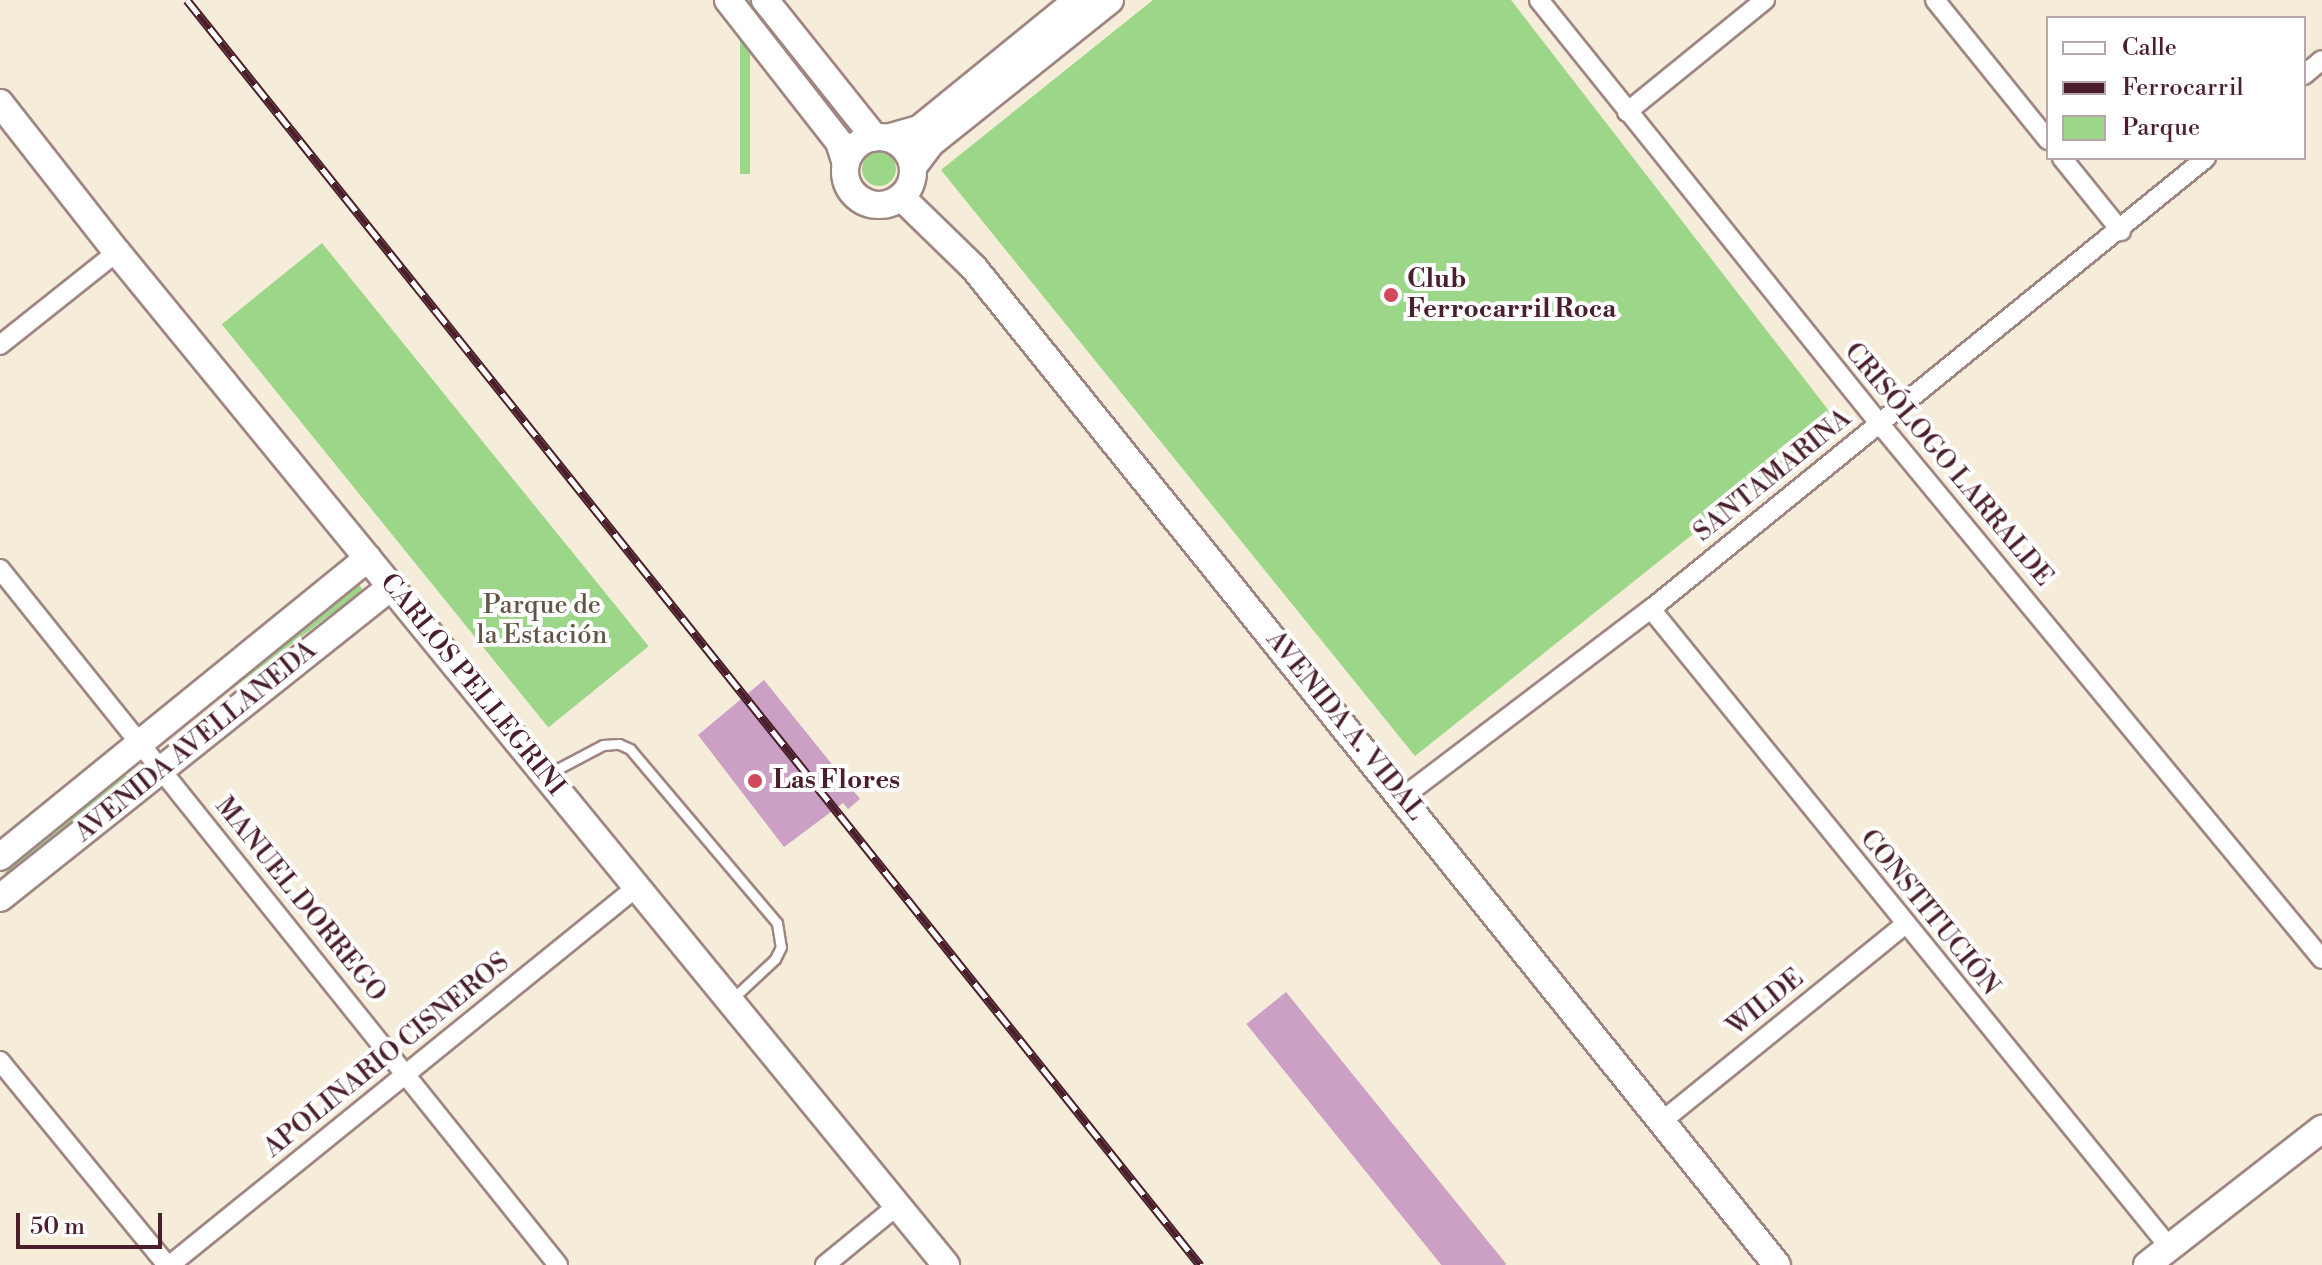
<!DOCTYPE html>
<html>
<head>
<meta charset="utf-8">
<style>
	body { margin:0 }
	#map { position:relative; width:2322px; height:1265px; overflow:hidden; background:#f5ecd9; font-family:"Libre Bodoni",serif }
	div>[style] { position:absolute }
	[style*='--x'] { left:calc(var(--x)*1px); top:calc(var(--y)*1px); width:calc(var(--w)*1px); rotate:calc(var(--a)*1deg) }
	.green>* { inset:0; background:#9cd689; transform-origin:0 0 }
	.round { border-radius:50% }
	.building>* { inset:0; background:#cc9fc5; transform-origin:0 0 }
	.roads { filter:drop-shadow(2px 0 #a08682) drop-shadow(-2px 0 #a08682) drop-shadow(0 2px #a08682) drop-shadow(0 -2px #a08682) }
	.lane>* { height:9px; margin:-4.5px; padding:0 4.5px; transform-origin:4.5px; border-radius:4.5px; background:#fff }
	.street>* { height:18px; margin:-9px; padding:0 9px; transform-origin:9px; border-radius:9px; background:#fff }
	.secondary>* { height:26px; margin:-13px; padding:0 13px; transform-origin:13px; border-radius:13px; background:#fff }
	.secondary>.ring { margin:-13px; padding:0; box-sizing:content-box; background:none; border:26px solid #fff; border-radius:50% }
	.rail>* { height:9px; margin-top:-4.5px; transform-origin:0; background:repeating-linear-gradient(90deg,#fff 0 18px,#4a1f2b 0 36px); box-sizing:border-box; border-block:2px solid #4a1f2b }
	.dots>* { width:22px; height:22px; translate:-50% -50%; box-sizing:border-box; border:4px solid #fff; border-radius:50% }
	span { translate:-50% -50%; white-space:nowrap; text-align:center; line-height:1.15; -webkit-text-stroke:8px #fff; paint-order:stroke }
	.poi-label { font-size:26px; color:#4a1f2b; font-weight:700 }
	.left { translate:0 -50%; text-align:left }
	.street-label { font-size:26px; color:#4a1f2b }
	.park-label { font-size:26px; color:#635647 }
	.legend { position:absolute; left:2046px; top:16px; width:260px; height:144px; box-sizing:border-box; background:#fff; border:2px solid #b7a5aa; margin:0; padding:10px 14px; list-style:none; font-size:24px; color:#4a1f2b }
	.legend li { display:flex; align-items:center; gap:16px; height:40px }
	.legend b { width:40px; border:2px solid #b7a5aa }
	.scale { position:absolute; left:16px; top:1213px; width:146px; height:36px; box-sizing:border-box; border:4px solid #4a1f2b; border-top:0; padding-left:10px; font-size:24px; line-height:28px; white-space:nowrap; color:#4a1f2b; -webkit-text-stroke:6px #fff; paint-order:stroke }
</style>
</head>
<body>
<div id="map">
	<div class="green">
		<i style="left:740px;top:0;width:10px;height:174px"></i>
		<i style="clip-path:polygon(1153px 0,1511px 0,1836px 420px,1415px 756px,941px 170px)"></i>
		<i class="round" style="left:862px;top:152px;width:34px;height:34px"></i>
		<i style="left:322px;top:243px;width:519px;height:129px;rotate:51deg"></i>
		<i style="left:357px;top:582px;width:10px;height:251px;rotate:53deg"></i>
		<i style="left:122px;top:771px;width:11px;height:156px;rotate:49deg"></i>
	</div>
	<div class="building">
		<i style="clip-path:polygon(764px 680px,860px 799px,848px 809px,843px 803px,784px 847px,698px 735px)"></i>
		<i style="left:1286px;top:992px;width:350px;height:51px;rotate:51deg"></i>
	</div>
	<div class="roads">
		<div class="lane">
			<i style="--x:548;--y:774;--w:62;--a:-27.8"></i>
			<i style="--x:603;--y:745;--w:16;--a:-4"></i>
			<i style="--x:619;--y:744;--w:12;--a:24"></i>
			<i style="--x:630;--y:749;--w:228;--a:49.8"></i>
			<i style="--x:777;--y:923;--w:24;--a:81"></i>
			<i style="--x:781;--y:947;--w:13;--a:117"></i>
			<i style="--x:775;--y:959;--w:60;--a:137"></i>
		</div>
		<div class="street">
			<i style="--x:1539;--y:0;--w:543;--a:51.21"></i>
			<i style="--x:1879;--y:423;--w:695;--a:50.43"></i>
			<i style="--x:1935;--y:0;--w:180;--a:51.1"></i>
			<i style="--x:2304;--y:75;--w:23;--a:-40"></i>
			<i style="--x:1627;--y:112;--w:178;--a:-39.1"></i>
			<i style="--x:2062;--y:158;--w:94;--a:51.1"></i>
			<i style="--x:0;--y:345;--w:149;--a:-38.5"></i>
			<i style="--x:0;--y:569;--w:892;--a:51.28"></i>
			<i style="--x:1651;--y:609;--w:823;--a:50.92"></i>
			<i style="--x:1403;--y:797;--w:311;--a:-37.2"></i>
			<i style="--x:1651;--y:609;--w:715;--a:-39.1"></i>
			<i style="--x:0;--y:1061;--w:264;--a:50.7"></i>
			<i style="--x:1661;--y:1122;--w:313;--a:-39"></i>
			<i style="--x:170;--y:1265;--w:601;--a:-38.99"></i>
			<i style="--x:825;--y:1265;--w:94;--a:-39.4"></i>
		</div>
		<div class="secondary">
			<i style="--x:728;--y:0;--w:180;--a:52"></i>
			<i style="--x:839;--y:142;--w:22;--a:72"></i>
			<i style="--x:765;--y:0;--w:176;--a:51.4"></i>
			<i style="--x:0;--y:103;--w:189;--a:51.9"></i>
			<i style="--x:117;--y:252;--w:1309;--a:50.7"></i>
			<i class="ring" style="left:845px;top:137px;width:42px;height:42px"></i>
			<i style="--x:887;--y:138;--w:33;--a:-16"></i>
			<i style="--x:919;--y:129;--w:205;--a:-39.1"></i>
			<i style="--x:913;--y:167;--w:30;--a:-53"></i>
			<i style="--x:931;--y:143;--w:229;--a:-38.6"></i>
			<i style="--x:901;--y:197;--w:102;--a:44.2"></i>
			<i style="--x:974;--y:268;--w:1280;--a:51.15"></i>
			<i style="--x:0;--y:857;--w:474;--a:-39.1"></i>
			<i style="--x:0;--y:898;--w:501;--a:-38.52"></i>
			<i style="--x:2147;--y:1265;--w:222;--a:-37.9"></i>
		</div>
	</div>
	<div class="rail">
		<i style="--x:187;--y:0;--w:1621;--a:51.31"></i>
	</div>
	<div class="dots">
		<i style="left:1391px;top:295px;background:#d1495b"></i>
		<i style="left:755px;top:781px;background:#d1495b"></i>
	</div>
	<div class="poi-label">
		<span class="left" style="left:1407px;top:295px">Club<br>Ferrocarril Roca</span>
		<span class="left" style="left:773px;top:781px">Las Flores</span>
	</div>
	<div class="street-label">
		<span style="left:1948px;top:465px;rotate:50deg">CRISÓLOGO LARRALDE</span>
		<span style="left:1773px;top:476px;rotate:-39deg">SANTAMARINA</span>
		<span style="left:472px;top:685px;rotate:51deg">CARLOS PELLEGRINI</span>
		<span style="left:1345px;top:726px;rotate:51deg">AVENIDA A. VIDAL</span>
		<span style="left:196px;top:742px;rotate:-39deg">AVENIDA AVELLANEDA</span>
		<span style="left:300px;top:900px;rotate:51deg">MANUEL DORREGO</span>
		<span style="left:1929px;top:913px;rotate:51deg">CONSTITUCIÓN</span>
		<span style="left:1766px;top:1003px;rotate:-39deg">WILDE</span>
		<span style="left:387px;top:1056px;rotate:-39deg">APOLINARIO CISNEROS</span>
	</div>
	<div class="park-label">
		<span style="left:542px;top:621px">Parque de<br>la Estación</span>
	</div>
	<ul class="legend">
	<li><b style="height:10px;background:#fff"></b>Calle</li>
	<li><b style="height:10px;background:#4a1f2b"></b>Ferrocarril</li>
	<li><b style="height:22px;background:#9cd689"></b>Parque</li>
	</ul>
	<div class="scale">50 m</div>
</div>
</body>
</html>
